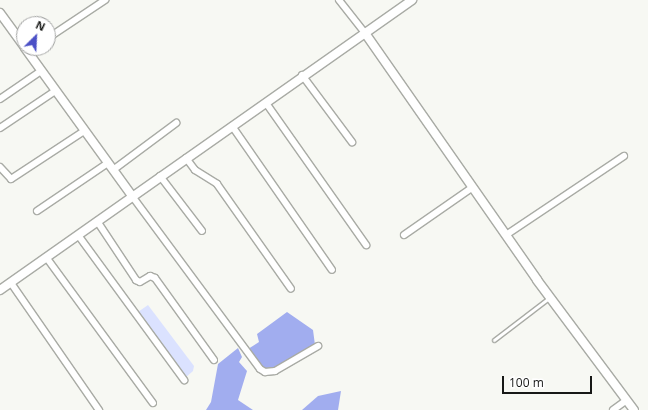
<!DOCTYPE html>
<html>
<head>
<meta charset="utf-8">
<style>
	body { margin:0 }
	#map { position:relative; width:648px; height:410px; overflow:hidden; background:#f7f8f3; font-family:"Open Sans",sans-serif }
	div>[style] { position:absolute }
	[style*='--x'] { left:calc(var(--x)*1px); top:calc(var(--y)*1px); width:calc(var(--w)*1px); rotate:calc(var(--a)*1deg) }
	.green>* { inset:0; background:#dbe2ff }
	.forest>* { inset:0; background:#a1adef }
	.roads { filter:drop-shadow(1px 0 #a9aba5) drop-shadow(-1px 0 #a9aba5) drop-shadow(0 1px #a9aba5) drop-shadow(0 -1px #a9aba5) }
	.service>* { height:3px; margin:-1.5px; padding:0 1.5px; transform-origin:1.5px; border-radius:1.5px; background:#fff }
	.minor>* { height:6px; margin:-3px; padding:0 3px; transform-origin:3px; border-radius:3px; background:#fff }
	.tertiary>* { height:8px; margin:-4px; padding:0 4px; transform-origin:4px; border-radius:4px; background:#fff }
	span { translate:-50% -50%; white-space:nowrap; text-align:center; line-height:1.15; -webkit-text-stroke:3px #fff; paint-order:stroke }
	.north { position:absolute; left:16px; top:16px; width:40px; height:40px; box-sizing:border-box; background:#fff; border:1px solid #a2a3a2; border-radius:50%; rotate:24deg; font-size:11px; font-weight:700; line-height:16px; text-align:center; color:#171816 }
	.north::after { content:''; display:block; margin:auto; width:14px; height:18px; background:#4b50c6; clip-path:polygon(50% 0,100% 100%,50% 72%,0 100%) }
	.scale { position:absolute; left:502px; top:376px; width:90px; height:18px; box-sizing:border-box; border:2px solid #171816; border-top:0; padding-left:5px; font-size:12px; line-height:14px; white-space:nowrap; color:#171816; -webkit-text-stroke:3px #fff; paint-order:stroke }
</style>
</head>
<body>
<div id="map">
	<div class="green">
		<i style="clip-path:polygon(148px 305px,194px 366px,193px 371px,185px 378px,138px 312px)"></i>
	</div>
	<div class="forest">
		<i style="clip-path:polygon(287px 312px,313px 330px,315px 345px,270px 370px,261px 367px,248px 349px,259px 342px,257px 334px)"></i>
		<i style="clip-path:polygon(238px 348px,242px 357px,239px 362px,247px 371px,238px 400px,253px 410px,206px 410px,211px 402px,218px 364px)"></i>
		<i style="clip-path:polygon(341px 391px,338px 410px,302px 410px,318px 396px)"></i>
	</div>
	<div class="roads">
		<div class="service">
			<i style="--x:494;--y:340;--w:69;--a:-37.4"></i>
		</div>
		<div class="minor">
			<i style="--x:339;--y:0;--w:42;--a:51.8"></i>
			<i style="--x:48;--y:38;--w:69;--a:-33.7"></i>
			<i style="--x:28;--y:51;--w:6;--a:-31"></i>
			<i style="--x:302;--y:75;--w:84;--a:53.3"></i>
			<i style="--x:0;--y:99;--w:50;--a:-34.3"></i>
			<i style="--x:266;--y:103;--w:174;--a:54.8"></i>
			<i style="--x:232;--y:126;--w:175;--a:55.2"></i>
			<i style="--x:0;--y:128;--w:66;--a:-33.9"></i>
			<i style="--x:186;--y:158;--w:15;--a:53"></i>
			<i style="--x:195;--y:170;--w:26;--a:32"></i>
			<i style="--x:217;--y:184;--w:128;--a:54.8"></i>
			<i style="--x:0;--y:167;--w:16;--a:47"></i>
			<i style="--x:11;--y:179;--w:87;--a:-33.3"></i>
			<i style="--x:113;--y:170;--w:79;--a:-36.7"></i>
			<i style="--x:160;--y:176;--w:69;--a:52.6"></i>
			<i style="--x:132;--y:196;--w:215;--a:53.5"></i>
			<i style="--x:260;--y:369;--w:6;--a:31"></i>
			<i style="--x:265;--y:372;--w:10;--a:-6"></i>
			<i style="--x:275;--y:371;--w:50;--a:-30.2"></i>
			<i style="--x:37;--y:211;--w:86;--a:-34.1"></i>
			<i style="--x:97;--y:221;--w:71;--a:56.5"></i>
			<i style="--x:136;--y:280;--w:4;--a:27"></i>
			<i style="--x:140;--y:282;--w:12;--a:-31"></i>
			<i style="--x:150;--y:276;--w:5;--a:22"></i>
			<i style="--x:155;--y:278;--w:101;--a:54.3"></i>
			<i style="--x:78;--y:235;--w:180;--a:53.8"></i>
			<i style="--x:404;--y:235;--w:84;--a:-34.8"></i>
			<i style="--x:506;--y:235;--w:142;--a:-33.8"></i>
			<i style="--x:46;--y:257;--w:181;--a:53.8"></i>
			<i style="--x:11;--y:283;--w:155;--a:55.3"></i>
			<i style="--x:613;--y:410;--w:17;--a:-36"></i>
		</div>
		<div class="tertiary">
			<i style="--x:0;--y:13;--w:41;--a:54"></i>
			<i style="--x:365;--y:33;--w:301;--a:55.1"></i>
			<i style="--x:537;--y:280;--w:162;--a:53.3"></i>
			<i style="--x:25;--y:48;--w:183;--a:54.1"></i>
			<i style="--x:0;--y:290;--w:504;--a:-35.14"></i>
		</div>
	</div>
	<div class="north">N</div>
	<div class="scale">100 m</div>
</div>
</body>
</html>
